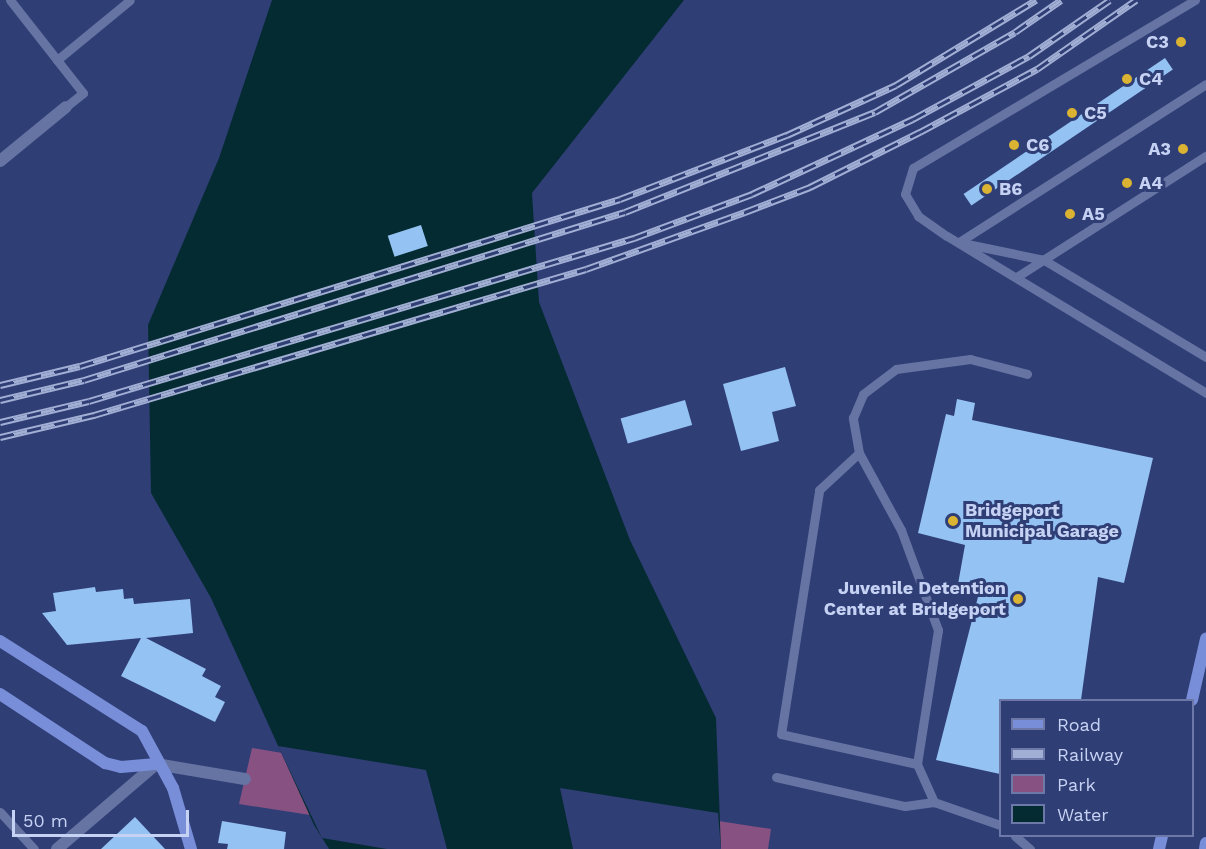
<!DOCTYPE html>
<html>
<head>
<meta charset="utf-8">
<style>
	body { margin:0 }
	#map { position:relative; width:1206px; height:849px; overflow:hidden; background:#303e76; font-family:"Work Sans",sans-serif }
	div>[style] { position:absolute }
	[style*='--x'] { left:calc(var(--x)*1px); top:calc(var(--y)*1px); width:calc(var(--w)*1px); rotate:calc(var(--a)*1deg) }
	.green>* { inset:0; background:#875282 }
	.water>* { inset:0; background:#042b31 }
	.pier>* { inset:0; background:#303e76 }
	.building>* { inset:0; background:#94c2f3; transform-origin:0 0 }
	.lane>* { height:9px; margin:-4.5px; padding:0 4.5px; transform-origin:4.5px; border-radius:4.5px; background:#6574a3 }
	.street>* { height:12px; margin:-6px; padding:0 6px; transform-origin:6px; border-radius:6px; background:#6574a3 }
	.secondary>* { height:12px; margin:-6px; padding:0 6px; transform-origin:6px; border-radius:6px; background:#788ed8 }
	.rail>* { height:7px; margin-top:-3.5px; transform-origin:0; background:repeating-linear-gradient(90deg,#303e76 0 14px,#a2afd5 0 28px); box-sizing:border-box; border-block:2px solid #a2afd5 }
	.dots>* { width:16px; height:16px; translate:-50% -50%; box-sizing:border-box; border:3px solid #303e76; border-radius:50% }
	span { translate:-50% -50%; white-space:nowrap; text-align:center; line-height:1.15; -webkit-text-stroke:6px #303e76; paint-order:stroke }
	.poi-label { font-size:18px; color:#c6d2f3; font-weight:700 }
	.right { translate:-100% -50%; text-align:right }
	.left { translate:0 -50%; text-align:left }
	.legend { position:absolute; left:999px; top:699px; width:195px; height:138px; box-sizing:border-box; background:#303e76; border:2px solid #6c79a8; margin:0; padding:8px 10px; list-style:none; font-size:18px; color:#c6d2f3 }
	.legend li { display:flex; align-items:center; gap:12px; height:30px }
	.legend b { width:30px; border:2px solid #6c79a8 }
	.scale { position:absolute; left:12px; top:810px; width:177px; height:27px; box-sizing:border-box; border:3px solid #c6d2f3; border-top:0; padding-left:8px; font-size:18px; line-height:21px; white-space:nowrap; color:#c6d2f3; -webkit-text-stroke:4px #303e76; paint-order:stroke }
</style>
</head>
<body>
<div id="map">
	<div class="green">
		<i style="clip-path:polygon(252px 748px,425px 777px,445px 836px,239px 804px)"></i>
		<i style="clip-path:polygon(562px 797px,771px 829px,768px 849px,577px 849px)"></i>
	</div>
	<div class="water">
		<i style="clip-path:polygon(272px 0,684px 0,532px 193px,539px 302px,630px 540px,716px 718px,721px 849px,329px 849px,314px 825px,211px 598px,151px 493px,148px 325px,219px 158px)"></i>
	</div>
	<div class="pier">
		<i style="clip-path:polygon(278px 746px,426px 770px,447px 849px,387px 849px,322px 838px)"></i>
		<i style="clip-path:polygon(560px 788px,718px 813px,721px 849px,573px 849px)"></i>
	</div>
	<div class="building">
		<i style="left:1165px;top:58px;width:14px;height:243px;rotate:56deg"></i>
		<i style="left:421px;top:225px;width:22px;height:35px;rotate:72deg"></i>
		<i style="clip-path:polygon(785px 367px,796px 406px,772px 412px,779px 441px,741px 451px,723px 384px)"></i>
		<i style="clip-path:polygon(957px 399px,975px 403px,972px 420px,1153px 458px,1124px 583px,1098px 577px,1081px 700px,1000px 700px,1000px 774px,936px 760px,980px 589px,958px 584px,965px 545px,918px 533px,946px 414px,954px 416px)"></i>
		<i style="left:685px;top:400px;width:26px;height:67px;rotate:74deg"></i>
		<i style="clip-path:polygon(95px 587px,96px 592px,123px 589px,124px 599px,133px 598px,134px 604px,190px 599px,193px 633px,146px 638px,206px 669px,202px 676px,221px 686px,215px 697px,225px 702px,215px 722px,121px 676px,141px 638px,67px 645px,42px 613px,56px 611px,53px 593px)"></i>
		<i style="clip-path:polygon(135px 817px,165px 849px,101px 849px)"></i>
		<i style="clip-path:polygon(222px 821px,286px 832px,284px 849px,227px 849px,228px 844px,218px 843px)"></i>
	</div>
	<div class="lane">
		<i style="--x:10;--y:0;--w:76;--a:51.9"></i>
		<i style="--x:57;--y:60;--w:94;--a:-39.4"></i>
		<i style="--x:1195;--y:0;--w:328;--a:149.2"></i>
		<i style="--x:913;--y:168;--w:27;--a:107"></i>
		<i style="--x:905;--y:194;--w:26;--a:59"></i>
		<i style="--x:918;--y:216;--w:35;--a:35"></i>
		<i style="--x:947;--y:236;--w:303;--a:31.2"></i>
		<i style="--x:57;--y:60;--w:42;--a:51.8"></i>
		<i style="--x:83;--y:93;--w:22;--a:141"></i>
		<i style="--x:959;--y:242;--w:293;--a:-32.6"></i>
		<i style="--x:967;--y:244;--w:79;--a:11.7"></i>
		<i style="--x:1044;--y:260;--w:189;--a:30.9"></i>
		<i style="--x:1018;--y:276;--w:223;--a:-32.6"></i>
		<i style="--x:859;--y:453;--w:36;--a:-100"></i>
		<i style="--x:853;--y:418;--w:26;--a:-67"></i>
		<i style="--x:863;--y:394;--w:41;--a:-37.1"></i>
		<i style="--x:896;--y:369;--w:75;--a:-7.7"></i>
		<i style="--x:970;--y:359;--w:59;--a:14.7"></i>
		<i style="--x:917;--y:764;--w:139;--a:-167.6"></i>
		<i style="--x:781;--y:734;--w:247;--a:-81.1"></i>
		<i style="--x:819;--y:490;--w:54;--a:-42.8"></i>
		<i style="--x:859;--y:453;--w:88;--a:61.4"></i>
		<i style="--x:901;--y:530;--w:107;--a:69.7"></i>
		<i style="--x:938;--y:630;--w:136;--a:98.9"></i>
		<i style="--x:917;--y:764;--w:42;--a:65.9"></i>
		<i style="--x:934;--y:802;--w:70;--a:19.2"></i>
		<i style="--x:776;--y:777;--w:132;--a:12.7"></i>
		<i style="--x:905;--y:806;--w:29;--a:-8"></i>
		<i style="--x:0;--y:812;--w:50;--a:47.4"></i>
		<i style="--x:1015;--y:836;--w:20;--a:41"></i>
	</div>
	<div class="street">
		<i style="--x:0;--y:161;--w:85;--a:-39.3"></i>
		<i style="--x:57;--y:849;--w:130;--a:-40.6"></i>
		<i style="--x:156;--y:764;--w:90;--a:9.6"></i>
	</div>
	<div class="secondary">
		<i style="--x:0;--y:641;--w:168;--a:32.4"></i>
		<i style="--x:142;--y:731;--w:65;--a:61.5"></i>
		<i style="--x:173;--y:788;--w:64;--a:73.6"></i>
		<i style="--x:0;--y:694;--w:126;--a:33.3"></i>
		<i style="--x:105;--y:763;--w:16;--a:14"></i>
		<i style="--x:121;--y:767;--w:35;--a:-5"></i>
		<i style="--x:1192;--y:700;--w:63;--a:-77.1"></i>
		<i style="--x:1159;--y:849;--w:13;--a:-77"></i>
		<i style="--x:1205;--y:849;--w:6;--a:-81"></i>
	</div>
	<div class="rail">
		<i style="--x:0;--y:385;--w:82;--a:-13.4"></i>
		<i style="--x:80;--y:366;--w:565;--a:-17.18"></i>
		<i style="--x:620;--y:199;--w:179;--a:-21"></i>
		<i style="--x:787;--y:135;--w:120;--a:-24.6"></i>
		<i style="--x:896;--y:85;--w:164;--a:-31.3"></i>
		<i style="--x:0;--y:400;--w:86;--a:-13.4"></i>
		<i style="--x:84;--y:380;--w:566;--a:-17.25"></i>
		<i style="--x:625;--y:212;--w:269;--a:-21.8"></i>
		<i style="--x:875;--y:112;--w:161;--a:-29.7"></i>
		<i style="--x:1015;--y:32;--w:56;--a:-34.8"></i>
		<i style="--x:0;--y:422;--w:91;--a:-13.3"></i>
		<i style="--x:89;--y:401;--w:569;--a:-16.65"></i>
		<i style="--x:634;--y:238;--w:126;--a:-20.4"></i>
		<i style="--x:752;--y:194;--w:178;--a:-25"></i>
		<i style="--x:913;--y:119;--w:132;--a:-28.5"></i>
		<i style="--x:1029;--y:56;--w:98;--a:-34.7"></i>
		<i style="--x:0;--y:437;--w:97;--a:-13.2"></i>
		<i style="--x:94;--y:415;--w:513;--a:-16.53"></i>
		<i style="--x:586;--y:269;--w:169;--a:-19.7"></i>
		<i style="--x:745;--y:212;--w:70;--a:-21"></i>
		<i style="--x:810;--y:187;--w:123;--a:-26.6"></i>
		<i style="--x:920;--y:132;--w:133;--a:-28.3"></i>
		<i style="--x:1037;--y:69;--w:121;--a:-34.9"></i>
	</div>
	<div class="dots">
		<i style="left:1181px;top:42px;background:#dbb333"></i>
		<i style="left:1127px;top:79px;background:#dbb333"></i>
		<i style="left:1072px;top:113px;background:#dbb333"></i>
		<i style="left:1014px;top:145px;background:#dbb333"></i>
		<i style="left:1183px;top:149px;background:#dbb333"></i>
		<i style="left:1127px;top:183px;background:#dbb333"></i>
		<i style="left:987px;top:189px;background:#dbb333"></i>
		<i style="left:1070px;top:214px;background:#dbb333"></i>
		<i style="left:953px;top:521px;background:#dbb333"></i>
		<i style="left:1018px;top:599px;background:#dbb333"></i>
	</div>
	<div class="poi-label">
		<span class="right" style="left:1169px;top:42px">C3</span>
		<span class="left" style="left:1139px;top:79px">C4</span>
		<span class="left" style="left:1084px;top:113px">C5</span>
		<span class="left" style="left:1026px;top:145px">C6</span>
		<span class="right" style="left:1171px;top:149px">A3</span>
		<span class="left" style="left:1139px;top:183px">A4</span>
		<span class="left" style="left:999px;top:189px">B6</span>
		<span class="left" style="left:1082px;top:214px">A5</span>
		<span class="left" style="left:965px;top:521px">Bridgeport<br>Municipal Garage</span>
		<span class="right" style="left:1006px;top:599px">Juvenile Detention<br>Center at Bridgeport</span>
	</div>
	<ul class="legend">
	<li><b style="height:8px;background:#788ed8"></b>Road</li>
	<li><b style="height:8px;background:#a2afd5"></b>Railway</li>
	<li><b style="height:16px;background:#875282"></b>Park</li>
	<li><b style="height:16px;background:#042b31"></b>Water</li>
	</ul>
	<div class="scale">50 m</div>
</div>
</body>
</html>
